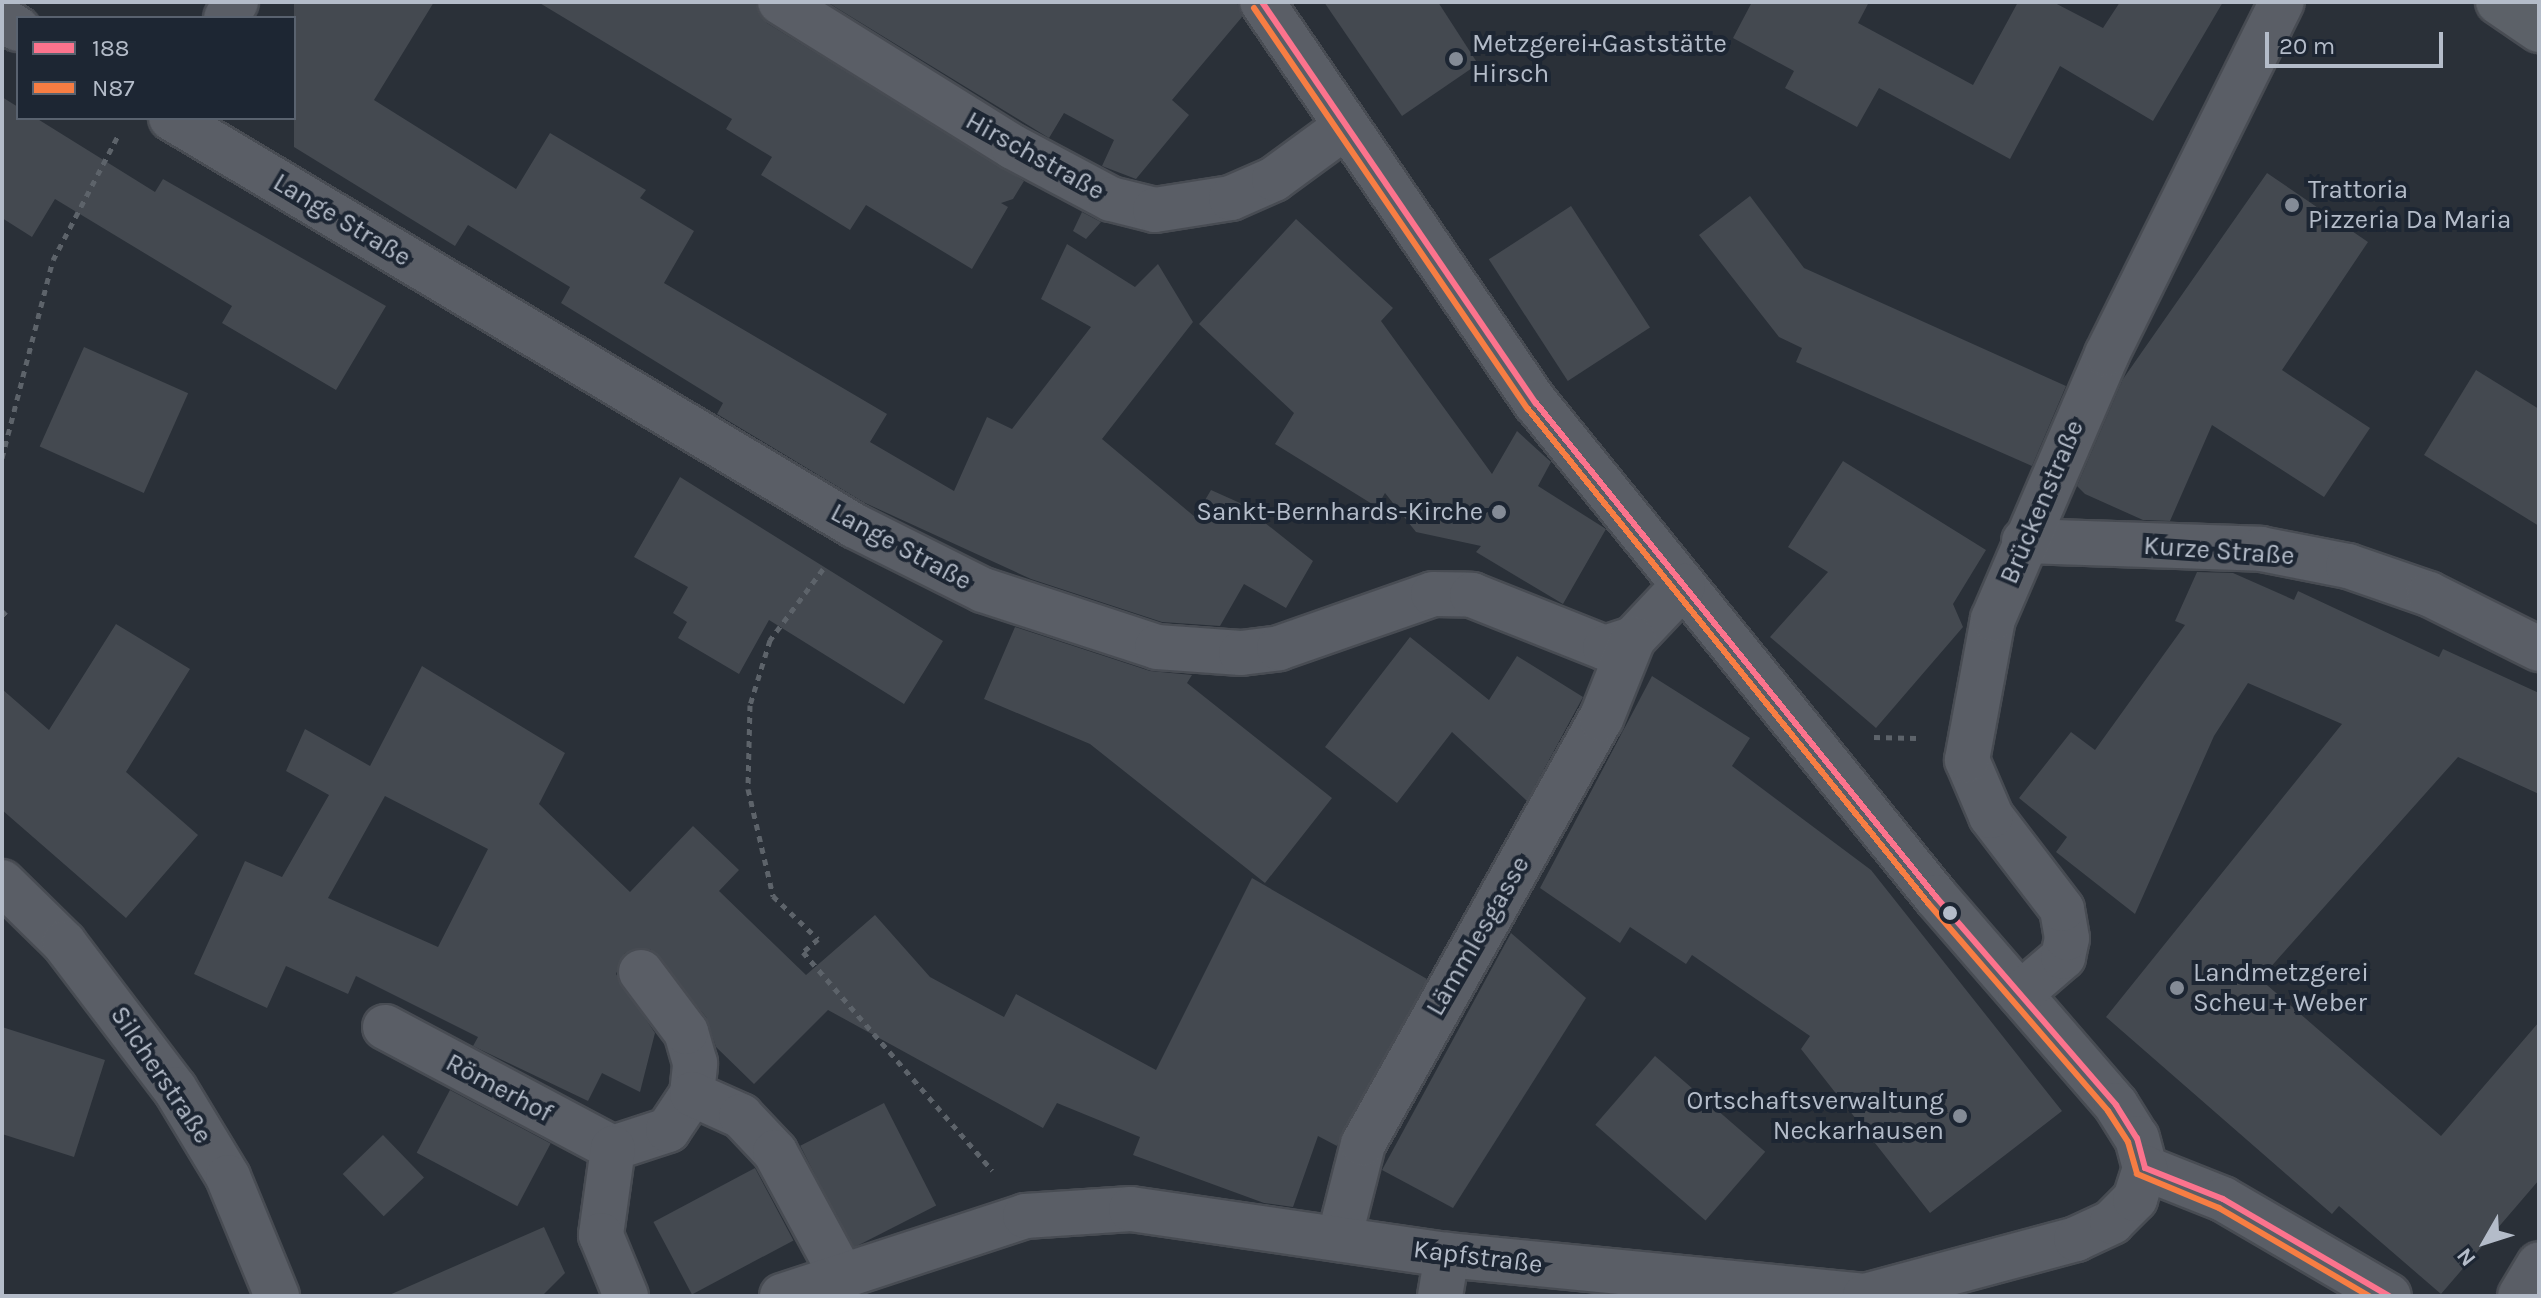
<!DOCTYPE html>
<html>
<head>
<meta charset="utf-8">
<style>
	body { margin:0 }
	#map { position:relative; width:2541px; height:1298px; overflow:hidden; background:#2a3038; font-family:Karla,sans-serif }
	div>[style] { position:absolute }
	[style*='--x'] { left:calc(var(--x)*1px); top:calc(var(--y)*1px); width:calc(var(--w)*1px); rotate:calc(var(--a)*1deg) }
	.building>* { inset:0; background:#444950; transform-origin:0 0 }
	.path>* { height:5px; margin-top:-2.5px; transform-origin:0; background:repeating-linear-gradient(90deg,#5d636a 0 6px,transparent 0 12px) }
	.roads { filter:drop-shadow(2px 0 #484c53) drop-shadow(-2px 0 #484c53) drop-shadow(0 2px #484c53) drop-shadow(0 -2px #484c53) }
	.minor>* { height:44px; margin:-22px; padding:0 22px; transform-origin:22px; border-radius:22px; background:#5a5e66 }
	.primary>* { height:44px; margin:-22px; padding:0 22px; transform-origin:22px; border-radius:22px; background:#5c6168 }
	.bus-1>* { height:6px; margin:-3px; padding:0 3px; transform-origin:3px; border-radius:3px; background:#fc738d }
	.bus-2>* { height:6px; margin:-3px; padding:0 3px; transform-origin:3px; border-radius:3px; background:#f77d43 }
	.dots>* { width:22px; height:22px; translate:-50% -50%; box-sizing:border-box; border:4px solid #1d2633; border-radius:50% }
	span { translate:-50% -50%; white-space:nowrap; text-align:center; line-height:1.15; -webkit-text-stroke:8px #1d2633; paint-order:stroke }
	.poi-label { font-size:26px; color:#b4bcc9 }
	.left { translate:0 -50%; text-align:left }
	.right { translate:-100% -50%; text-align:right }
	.street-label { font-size:26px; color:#b4bcc9 }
	.frame { position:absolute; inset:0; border:4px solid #b4bcc9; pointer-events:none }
	.legend { position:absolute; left:16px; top:16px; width:280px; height:104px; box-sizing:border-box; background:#1d2633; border:2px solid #59626f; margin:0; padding:10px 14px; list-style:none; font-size:24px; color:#b4bcc9 }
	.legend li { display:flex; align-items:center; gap:16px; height:40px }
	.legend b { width:40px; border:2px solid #59626f }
	.north { position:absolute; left:2445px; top:1202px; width:80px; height:80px; -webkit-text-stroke:6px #1d2633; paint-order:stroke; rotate:231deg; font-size:22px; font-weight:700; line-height:32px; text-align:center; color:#b4bcc9 }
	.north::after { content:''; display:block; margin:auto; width:28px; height:36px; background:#b4bcc9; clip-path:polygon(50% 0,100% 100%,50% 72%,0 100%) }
	.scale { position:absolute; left:2265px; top:32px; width:178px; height:36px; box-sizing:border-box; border:4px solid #b4bcc9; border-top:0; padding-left:10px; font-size:24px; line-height:28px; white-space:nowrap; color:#b4bcc9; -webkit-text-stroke:6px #1d2633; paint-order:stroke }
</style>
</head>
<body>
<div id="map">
	<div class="building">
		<i style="clip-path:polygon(294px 2px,434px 2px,374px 100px,516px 189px,550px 133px,646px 190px,640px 198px,694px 231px,664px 283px,887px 414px,870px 442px,954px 491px,987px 417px,1012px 429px,1091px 327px,1041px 299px,1067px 244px,1135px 287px,1158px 264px,1193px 322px,1102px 439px,1195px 517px,1211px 490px,1240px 503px,1313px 561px,1286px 608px,1244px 584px,1220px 626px,1162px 622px,1031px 579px,863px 502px,717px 414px,723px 403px,561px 303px,570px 287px,468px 225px,455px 246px,294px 147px)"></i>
		<i style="clip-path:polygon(538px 2px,755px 2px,767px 23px,1024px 181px,1013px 199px,1001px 203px,1008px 207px,972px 269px,866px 205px,850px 230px,761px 175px,772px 157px,726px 129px,732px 119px)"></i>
		<i style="clip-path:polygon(827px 2px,1237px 2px,1242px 17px,1172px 100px,1189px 115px,1136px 179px,1102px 166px,1114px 140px,1064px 113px,1049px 138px)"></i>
		<i style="clip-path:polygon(1324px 2px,1438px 2px,1478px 64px,1402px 116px)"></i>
		<i style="clip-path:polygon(1752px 2px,1869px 2px,1858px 23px,1973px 85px,2018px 2px,2053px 2px,2103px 28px,2120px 2px,2223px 2px,2153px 121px,2060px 66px,2010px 159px,1879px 88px,1857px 127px,1785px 88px,1794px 71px,1733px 38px)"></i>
		<i style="clip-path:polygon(2px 97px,18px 107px,18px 118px,36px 118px,155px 192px,163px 179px,386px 306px,336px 390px,222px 323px,232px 306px,55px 199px,32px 237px,2px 218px)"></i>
		<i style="clip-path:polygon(2267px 173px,2368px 242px,2282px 370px,2370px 428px,2324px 497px,2212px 425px,2170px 521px,2143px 520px,2085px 494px,2077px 486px,2123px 379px)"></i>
		<i style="clip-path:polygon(1750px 196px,1804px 268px,2066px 386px,2032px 466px,1796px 362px,1802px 348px,1779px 337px,1699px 235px)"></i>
		<i style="left:1571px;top:206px;width:145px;height:98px;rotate:57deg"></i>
		<i style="clip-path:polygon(1082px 212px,1101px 222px,1086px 239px,1073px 231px)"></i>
		<i style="clip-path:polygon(1296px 219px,1393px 308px,1381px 321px,1492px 474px,1517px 431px,1551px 462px,1538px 486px,1606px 529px,1563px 604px,1476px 552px,1481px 546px,1416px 532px,1385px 493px,1377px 507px,1275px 444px,1294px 413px,1199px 324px)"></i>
		<i style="left:84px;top:347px;width:114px;height:109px;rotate:24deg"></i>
		<i style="clip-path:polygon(2476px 370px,2539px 409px,2539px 526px,2424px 455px)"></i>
		<i style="clip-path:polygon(1843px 461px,1986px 550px,1953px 604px,1963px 627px,1876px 728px,1770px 637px,1828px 572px,1788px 547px)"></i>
		<i style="clip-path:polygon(680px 477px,943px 641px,904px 704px,769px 620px,739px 674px,678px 638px,687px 622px,673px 613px,688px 587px,634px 557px)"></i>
		<i style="clip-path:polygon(2197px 572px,2233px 573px,2294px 600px,2298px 591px,2439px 657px,2443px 649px,2539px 693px,2539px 794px,2458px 757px,2260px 979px,2441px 1136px,2539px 1022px,2539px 1180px,2441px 1294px,2339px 1206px,2332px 1214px,2106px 1017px,2342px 724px,2248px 683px,2214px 736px,2135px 914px,2056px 852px,2067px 837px,2019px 798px,2071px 732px,2095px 750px,2185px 625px,2175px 621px)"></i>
		<i style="clip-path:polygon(116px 624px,190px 669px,126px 772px,198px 835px,126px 918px,2px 810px,2px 689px,49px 730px)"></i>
		<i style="clip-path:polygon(1015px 627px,1150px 671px,1192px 675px,1187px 683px,1332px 798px,1265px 883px,1090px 744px,984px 699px)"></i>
		<i style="clip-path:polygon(1410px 637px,1489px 700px,1517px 656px,1583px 697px,1527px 801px,1452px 732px,1397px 803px,1325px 747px)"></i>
		<i style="clip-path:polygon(evenodd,422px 666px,565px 753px,539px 804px,630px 892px,693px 826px,739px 870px,719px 891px,806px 975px,875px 915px,930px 977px,1004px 1017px,1016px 994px,1156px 1070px,1252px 878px,1427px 979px,1337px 1146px,1318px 1136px,1293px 1207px,1264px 1203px,1133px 1155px,1140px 1137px,1057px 1103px,1043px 1128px,828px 1010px,754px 1084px,716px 1047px,706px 1017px,650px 949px,625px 953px,616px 974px,655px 1033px,640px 1092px,602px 1073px,588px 1101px,473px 1046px,478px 1037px,356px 976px,348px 994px,286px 966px,267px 1008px,194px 974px,245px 861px,282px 877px,329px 795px,286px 771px,305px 729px,370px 766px,422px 666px,385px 796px,488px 849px,438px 947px,328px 898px,385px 796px)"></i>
		<i style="clip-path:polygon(1652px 676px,1750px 738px,1732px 766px,1871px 870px,2062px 1111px,1930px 1213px,1801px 1049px,1810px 1036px,1692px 955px,1686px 964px,1630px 927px,1620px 943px,1540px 888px)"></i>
		<i style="clip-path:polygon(1511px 933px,1586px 998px,1453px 1208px,1382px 1170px)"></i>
		<i style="clip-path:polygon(2px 1027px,105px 1060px,74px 1157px,2px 1134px)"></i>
		<i style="left:1655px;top:1056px;width:146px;height:91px;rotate:41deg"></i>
		<i style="left:450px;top:1090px;width:114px;height:71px;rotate:28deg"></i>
		<i style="left:884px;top:1103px;width:115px;height:94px;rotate:63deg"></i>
		<i style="left:383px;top:1135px;width:59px;height:56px;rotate:46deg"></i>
		<i style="left:755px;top:1168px;width:82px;height:115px;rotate:62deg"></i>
		<i style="clip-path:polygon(544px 1227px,565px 1273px,542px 1296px,387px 1296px)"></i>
	</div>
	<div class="path">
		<i style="--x:2;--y:458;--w:204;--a:-75.6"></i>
		<i style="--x:53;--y:260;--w:142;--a:-62.4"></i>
		<i style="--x:823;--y:569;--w:89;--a:126.7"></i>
		<i style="--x:770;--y:640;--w:68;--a:107.1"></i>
		<i style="--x:750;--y:705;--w:84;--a:91.4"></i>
		<i style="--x:748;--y:789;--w:110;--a:76.8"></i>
		<i style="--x:773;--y:896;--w:62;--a:43.7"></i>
		<i style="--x:818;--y:939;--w:20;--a:139"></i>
		<i style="--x:803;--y:952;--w:289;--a:49.1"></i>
		<i style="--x:2;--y:611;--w:6;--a:45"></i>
		<i style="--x:1874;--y:737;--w:42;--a:1.4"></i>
	</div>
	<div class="roads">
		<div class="minor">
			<i style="--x:780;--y:2;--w:274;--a:31.9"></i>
			<i style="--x:1013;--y:147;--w:111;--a:28"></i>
			<i style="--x:1111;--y:199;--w:45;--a:14"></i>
			<i style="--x:1155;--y:210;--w:77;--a:-9"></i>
			<i style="--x:1231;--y:198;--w:47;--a:-23.8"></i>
			<i style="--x:1274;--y:179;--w:88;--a:-36.2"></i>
			<i style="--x:1262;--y:2;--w:486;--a:55.7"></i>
			<i style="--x:1536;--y:403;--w:636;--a:51"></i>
			<i style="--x:1936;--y:897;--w:275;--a:49.1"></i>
			<i style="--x:2116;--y:1105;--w:39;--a:58"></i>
			<i style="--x:2137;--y:1138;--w:31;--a:75"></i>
			<i style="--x:226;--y:18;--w:19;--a:-58"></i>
			<i style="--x:2;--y:19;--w:19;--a:32"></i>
			<i style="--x:171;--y:118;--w:796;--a:30.82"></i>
			<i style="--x:855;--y:526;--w:143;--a:26.6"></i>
			<i style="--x:983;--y:590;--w:183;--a:18.1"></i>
			<i style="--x:1157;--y:647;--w:84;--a:4.1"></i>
			<i style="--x:1241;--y:653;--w:38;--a:-7"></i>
			<i style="--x:1279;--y:648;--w:163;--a:-19.3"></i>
			<i style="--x:1433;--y:594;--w:39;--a:1"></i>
			<i style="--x:1472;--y:595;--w:143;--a:21.7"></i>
			<i style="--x:1605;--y:648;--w:29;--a:-18"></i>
			<i style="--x:1633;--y:639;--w:73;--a:-46.7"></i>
			<i style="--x:2024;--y:541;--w:237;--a:1.9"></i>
			<i style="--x:2261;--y:549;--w:89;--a:11.1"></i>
			<i style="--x:2348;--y:566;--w:86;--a:19.1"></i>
			<i style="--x:2429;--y:594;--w:123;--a:26.6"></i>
			<i style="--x:2;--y:882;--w:87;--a:44.5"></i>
			<i style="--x:64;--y:943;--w:183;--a:52.8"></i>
			<i style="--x:175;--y:1089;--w:103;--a:58.9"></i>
			<i style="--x:228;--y:1177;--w:129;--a:67.6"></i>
			<i style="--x:2020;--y:994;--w:57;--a:-40.7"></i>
			<i style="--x:2063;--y:957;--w:19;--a:-78"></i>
			<i style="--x:2067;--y:938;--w:29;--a:-100"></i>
			<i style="--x:2062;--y:909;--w:117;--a:-127.4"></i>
			<i style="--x:1991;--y:816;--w:61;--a:-113.2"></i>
			<i style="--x:1967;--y:760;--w:143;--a:-79.6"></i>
			<i style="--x:1993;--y:619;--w:288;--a:-66.7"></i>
			<i style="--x:2107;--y:354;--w:393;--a:-63.6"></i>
			<i style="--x:385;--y:1027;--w:258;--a:28"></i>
			<i style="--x:613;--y:1148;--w:58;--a:-18.1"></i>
			<i style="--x:668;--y:1130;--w:43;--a:-56.3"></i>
			<i style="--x:692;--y:1094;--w:31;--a:-84"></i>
			<i style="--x:695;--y:1063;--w:32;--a:-106"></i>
			<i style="--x:686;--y:1032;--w:75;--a:-126.9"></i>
			<i style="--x:692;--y:1094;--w:54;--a:24.2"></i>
			<i style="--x:741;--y:1116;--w:50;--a:46.6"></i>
			<i style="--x:775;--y:1152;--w:141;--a:61.6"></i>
			<i style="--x:613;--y:1148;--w:88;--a:97.9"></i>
			<i style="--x:601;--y:1235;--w:66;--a:67.7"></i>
			<i style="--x:2145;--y:1168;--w:84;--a:21.7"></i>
			<i style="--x:2223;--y:1199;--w:192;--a:30.3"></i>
			<i style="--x:1339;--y:1239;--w:98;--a:-75.8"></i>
			<i style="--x:1363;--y:1144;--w:487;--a:-60.8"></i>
			<i style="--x:1601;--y:719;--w:86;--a:-68.2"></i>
			<i style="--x:782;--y:1296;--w:256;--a:-18.2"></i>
			<i style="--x:1025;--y:1216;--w:106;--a:-3.8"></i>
			<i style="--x:1131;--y:1209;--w:319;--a:8.3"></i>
			<i style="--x:1447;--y:1255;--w:420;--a:5.6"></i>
			<i style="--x:1865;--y:1296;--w:219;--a:-15.1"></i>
			<i style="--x:2076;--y:1239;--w:40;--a:-25"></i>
			<i style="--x:2112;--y:1222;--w:33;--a:-45"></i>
			<i style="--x:2135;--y:1199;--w:33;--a:-72"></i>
			<i style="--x:1440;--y:1296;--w:42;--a:-80.3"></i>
			<i style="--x:2520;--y:1296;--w:37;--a:-59"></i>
		</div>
		<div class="primary">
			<i style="--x:2498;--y:2;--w:50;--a:34.3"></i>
		</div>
	</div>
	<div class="bus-1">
		<i style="--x:1262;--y:2;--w:486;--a:55.7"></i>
		<i style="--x:1536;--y:403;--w:636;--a:51"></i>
		<i style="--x:1936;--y:897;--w:275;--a:49.1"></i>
		<i style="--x:2116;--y:1105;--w:39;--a:58"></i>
		<i style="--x:2137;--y:1138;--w:31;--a:75"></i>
		<i style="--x:2145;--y:1168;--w:84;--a:21.7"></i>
		<i style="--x:2223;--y:1199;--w:192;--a:30.3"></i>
	</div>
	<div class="bus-2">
		<i style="--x:1254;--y:8;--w:486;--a:55.7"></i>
		<i style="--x:1528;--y:409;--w:636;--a:51"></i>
		<i style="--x:1928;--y:903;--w:275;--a:49.1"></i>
		<i style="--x:2108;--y:1111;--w:37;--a:57"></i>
		<i style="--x:2128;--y:1142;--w:33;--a:74"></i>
		<i style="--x:2137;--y:1174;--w:89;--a:22.5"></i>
		<i style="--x:2219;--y:1208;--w:174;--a:30.4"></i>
	</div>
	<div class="dots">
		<i style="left:1456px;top:59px;background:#848b96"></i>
		<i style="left:2292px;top:205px;background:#848b96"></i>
		<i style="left:1499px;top:512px;background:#848b96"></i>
		<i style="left:1950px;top:913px;background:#b4bcc9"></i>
		<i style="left:2177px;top:988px;background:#848b96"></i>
		<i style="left:1960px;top:1116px;background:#848b96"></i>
	</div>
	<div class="poi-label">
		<span class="left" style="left:1472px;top:59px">Metzgerei+Gaststätte<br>Hirsch</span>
		<span class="left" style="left:2308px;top:205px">Trattoria<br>Pizzeria Da Maria</span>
		<span class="right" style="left:1483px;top:512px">Sankt-Bernhards-Kirche</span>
		<span class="left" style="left:2193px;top:988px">Landmetzgerei<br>Scheu + Weber</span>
		<span class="right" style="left:1944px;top:1116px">Ortschaftsverwaltung<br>Neckarhausen</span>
	</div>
	<div class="street-label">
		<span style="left:1035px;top:156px;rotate:29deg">Hirschstraße</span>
		<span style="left:342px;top:220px;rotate:31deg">Lange Straße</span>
		<span style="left:2042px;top:502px;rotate:-67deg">Brückenstraße</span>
		<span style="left:901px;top:547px;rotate:28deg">Lange Straße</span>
		<span style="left:2219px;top:551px;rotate:4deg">Kurze Straße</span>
		<span style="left:1478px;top:936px;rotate:-60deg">Lämmlesgasse</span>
		<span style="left:161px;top:1075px;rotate:56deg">Silcherstraße</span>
		<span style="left:499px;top:1088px;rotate:28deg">Römerhof</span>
		<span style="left:1478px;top:1257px;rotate:7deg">Kapfstraße</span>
	</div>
	<div class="frame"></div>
	<ul class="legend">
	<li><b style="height:10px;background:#fc738d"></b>188</li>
	<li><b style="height:10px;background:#f77d43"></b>N87</li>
	</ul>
	<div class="north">N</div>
	<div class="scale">20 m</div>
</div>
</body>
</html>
